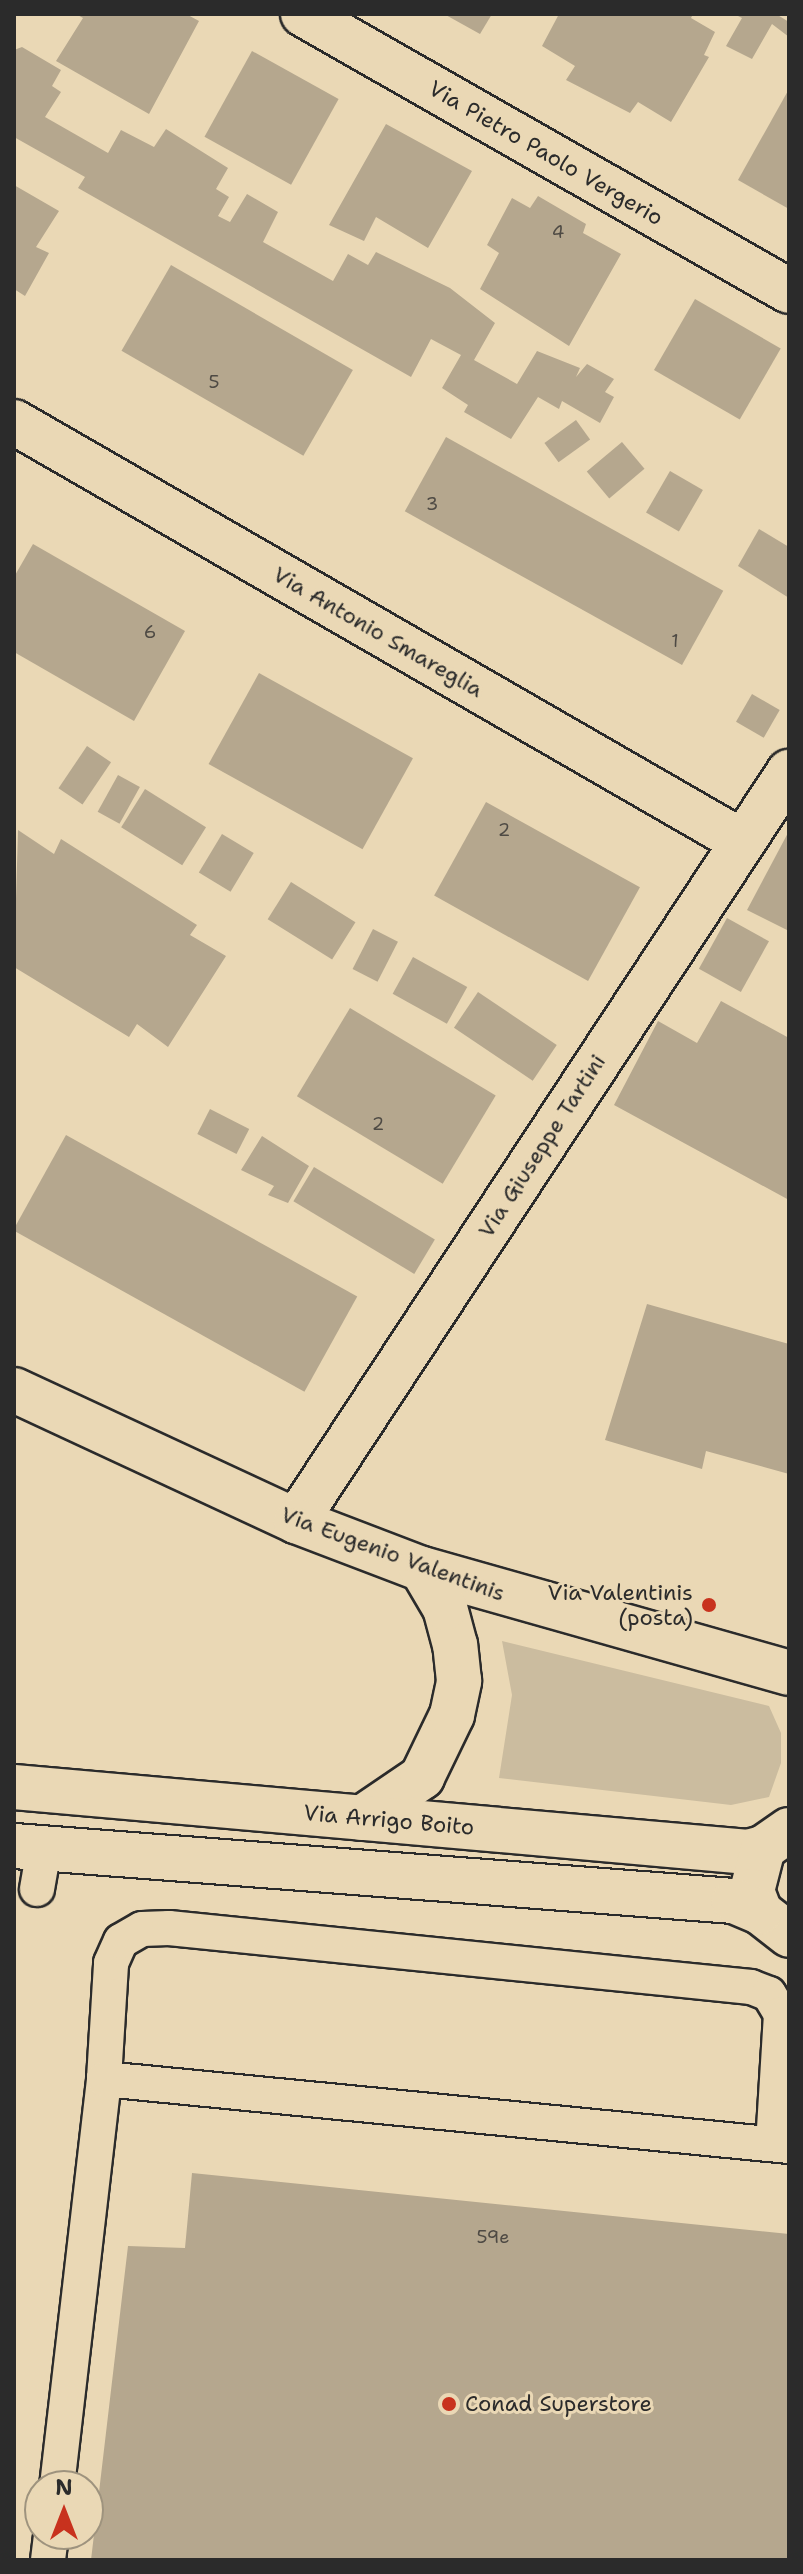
<!DOCTYPE html>
<html>
<head>
<meta charset="utf-8">
<style>
	body { margin:0 }
	#map { position:relative; width:803px; height:2574px; overflow:hidden; background:#ead8b5; font-family:"Shantell Sans",sans-serif }
	div>[style] { position:absolute }
	[style*='--x'] { left:calc(var(--x)*1px); top:calc(var(--y)*1px); width:calc(var(--w)*1px); rotate:calc(var(--a)*1deg) }
	.green>* { inset:0; background:#cbbc9f }
	.building>* { inset:0; background:#b5a78e; transform-origin:0 0 }
	.roads { filter:drop-shadow(2px 0 #2b2b2b) drop-shadow(-2px 0 #2b2b2b) drop-shadow(0 2px #2b2b2b) drop-shadow(0 -2px #2b2b2b) }
	.lane>* { height:34px; margin:-17px; padding:0 17px; transform-origin:17px; border-radius:17px; background:#ead8b5 }
	.street>* { height:44px; margin:-22px; padding:0 22px; transform-origin:22px; border-radius:22px; background:#ead8b5 }
	.secondary>* { height:44px; margin:-22px; padding:0 22px; transform-origin:22px; border-radius:22px; background:#ead8b5 }
	.primary>* { height:44px; margin:-22px; padding:0 22px; transform-origin:22px; border-radius:22px; background:#ead8b5 }
	.dots>* { width:22px; height:22px; translate:-50% -50%; box-sizing:border-box; border:4px solid #ead8b5; border-radius:50% }
	span { translate:-50% -50%; white-space:nowrap; text-align:center; line-height:1.15; -webkit-text-stroke:6px #ead8b5; paint-order:stroke }
	.number-label { font-size:18px; color:#4e4a44 }
	.number-label span { -webkit-text-stroke-width:0 }
	.street-label { font-size:22px; color:#2b2b2b }
	.poi-label { font-size:22px; color:#2b2b2b }
	.right { translate:-100% -50%; text-align:right }
	.left { translate:0 -50%; text-align:left }
	.frame { position:absolute; inset:0; border:16px solid #2b2b2b; pointer-events:none }
	.north { position:absolute; left:24px; top:2470px; width:80px; height:80px; box-sizing:border-box; background:#ead8b5; border:2px solid #9e937e; border-radius:50%; rotate:0deg; font-size:22px; font-weight:700; line-height:32px; text-align:center; color:#2b2b2b }
	.north::after { content:''; display:block; margin:auto; width:28px; height:36px; background:#c8321e; clip-path:polygon(50% 0,100% 100%,50% 72%,0 100%) }
</style>
</head>
<body>
<div id="map">
	<div class="green">
		<i style="clip-path:polygon(502px 1641px,769px 1706px,781px 1733px,781px 1763px,769px 1797px,731px 1805px,499px 1778px,512px 1695px)"></i>
	</div>
	<div class="building">
		<i style="clip-path:polygon(76px 14px,186px 14px,199px 21px,149px 114px,56px 61px,83px 18px)"></i>
		<i style="clip-path:polygon(444px 14px,492px 14px,480px 34px)"></i>
		<i style="clip-path:polygon(559px 14px,693px 14px,691px 18px,715px 32px,704px 55px,709px 57px,671px 122px,638px 102px,630px 113px,566px 80px,575px 66px,542px 46px)"></i>
		<i style="clip-path:polygon(734px 14px,776px 14px,789px 22px,789px 37px,772px 24px,752px 59px,726px 46px,742px 18px)"></i>
		<i style="clip-path:polygon(22px 47px,61px 70px,52px 86px,61px 92px,45px 117px,108px 153px,121px 130px,154px 147px,166px 129px,228px 168px,216px 189px,229px 197px,218px 216px,230px 222px,247px 194px,278px 212px,263px 242px,333px 281px,348px 254px,368px 265px,376px 252px,450px 288px,495px 323px,474px 360px,517px 384px,537px 351px,580px 368px,576px 377px,587px 364px,614px 379px,605px 392px,614px 397px,600px 423px,562px 401px,559px 409px,538px 397px,511px 439px,464px 412px,468px 405px,442px 388px,461px 355px,431px 339px,411px 377px,78px 188px,85px 177px,14px 137px,14px 50px)"></i>
		<i style="left:252px;top:51px;width:99px;height:98px;rotate:29deg"></i>
		<i style="clip-path:polygon(789px 89px,789px 209px,738px 180px)"></i>
		<i style="clip-path:polygon(386px 124px,472px 171px,428px 248px,376px 217px,364px 241px,329px 225px)"></i>
		<i style="clip-path:polygon(14px 185px,59px 211px,36px 247px,49px 253px,25px 296px,14px 289px)"></i>
		<i style="clip-path:polygon(538px 196px,586px 224px,583px 233px,621px 254px,569px 346px,480px 289px,499px 253px,487px 245px,512px 198px,530px 208px)"></i>
		<i style="left:171px;top:265px;width:210px;height:99px;rotate:30deg"></i>
		<i style="left:695px;top:299px;width:99px;height:82px;rotate:30deg"></i>
		<i style="left:576px;top:420px;width:24px;height:39px;rotate:54deg"></i>
		<i style="left:446px;top:437px;width:317px;height:85px;rotate:29deg"></i>
		<i style="left:622px;top:442px;width:35px;height:46px;rotate:50deg"></i>
		<i style="left:670px;top:471px;width:38px;height:48px;rotate:30deg"></i>
		<i style="clip-path:polygon(759px 529px,789px 547px,789px 598px,738px 566px)"></i>
		<i style="clip-path:polygon(33px 544px,185px 631px,134px 721px,14px 652px,14px 577px)"></i>
		<i style="left:259px;top:673px;width:176px;height:104px;rotate:29deg"></i>
		<i style="left:752px;top:694px;width:32px;height:32px;rotate:30deg"></i>
		<i style="left:87px;top:746px;width:29px;height:51px;rotate:34deg"></i>
		<i style="left:118px;top:775px;width:25px;height:42px;rotate:29deg"></i>
		<i style="left:145px;top:789px;width:72px;height:45px;rotate:32deg"></i>
		<i style="left:486px;top:802px;width:176px;height:107px;rotate:29deg"></i>
		<i style="clip-path:polygon(18px 830px,54px 854px,61px 839px,197px 925px,190px 935px,226px 956px,168px 1047px,137px 1024px,129px 1037px,14px 967px)"></i>
		<i style="clip-path:polygon(789px 831px,789px 931px,747px 910px)"></i>
		<i style="left:222px;top:834px;width:37px;height:45px;rotate:31deg"></i>
		<i style="left:291px;top:882px;width:76px;height:44px;rotate:32deg"></i>
		<i style="left:727px;top:918px;width:48px;height:58px;rotate:29deg"></i>
		<i style="left:373px;top:929px;width:28px;height:45px;rotate:27deg"></i>
		<i style="left:413px;top:957px;width:62px;height:42px;rotate:29deg"></i>
		<i style="left:478px;top:992px;width:95px;height:43px;rotate:34deg"></i>
		<i style="clip-path:polygon(721px 1001px,789px 1038px,789px 1200px,614px 1105px,658px 1021px,697px 1043px)"></i>
		<i style="left:350px;top:1008px;width:170px;height:103px;rotate:31deg"></i>
		<i style="left:210px;top:1109px;width:44px;height:28px;rotate:27deg"></i>
		<i style="left:66px;top:1135px;width:333px;height:109px;rotate:29deg"></i>
		<i style="clip-path:polygon(262px 1136px,309px 1166px,288px 1203px,268px 1195px,274px 1186px,241px 1170px)"></i>
		<i style="left:314px;top:1167px;width:141px;height:40px;rotate:31deg"></i>
		<i style="clip-path:polygon(647px 1304px,789px 1344px,789px 1474px,706px 1451px,702px 1469px,605px 1440px)"></i>
		<i style="clip-path:polygon(192px 2173px,789px 2234px,789px 2560px,91px 2560px,128px 2246px,185px 2248px)"></i>
	</div>
	<div class="roads">
		<div class="lane">
			<i style="--x:37;--y:1889;--w:41;--a:-80.1"></i>
			<i style="--x:104;--y:2079;--w:116;--a:-86.5"></i>
			<i style="--x:111;--y:1963;--w:24;--a:-66"></i>
			<i style="--x:121;--y:1941;--w:24;--a:-30"></i>
			<i style="--x:142;--y:1929;--w:27;--a:-2"></i>
			<i style="--x:169;--y:1928;--w:585;--a:5.79"></i>
			<i style="--x:751;--y:1987;--w:19;--a:21"></i>
			<i style="--x:769;--y:1994;--w:23;--a:59"></i>
			<i style="--x:781;--y:2014;--w:130;--a:93.5"></i>
			<i style="--x:57;--y:2486;--w:410;--a:-83.4"></i>
			<i style="--x:104;--y:2079;--w:688;--a:5.59"></i>
			<i style="--x:48;--y:2560;--w:26;--a:-83"></i>
		</div>
		<div class="street">
			<i style="--x:303;--y:14;--w:559;--a:29.68"></i>
			<i style="--x:14;--y:422;--w:839;--a:29.96"></i>
			<i style="--x:296;--y:1521;--w:897;--a:-56.65"></i>
		</div>
		<div class="secondary">
			<i style="--x:14;--y:1390;--w:311;--a:24.9"></i>
			<i style="--x:296;--y:1521;--w:135;--a:20.9"></i>
			<i style="--x:422;--y:1569;--w:381;--a:15.8"></i>
			<i style="--x:362;--y:1818;--w:73;--a:-34.3"></i>
			<i style="--x:422;--y:1777;--w:69;--a:-64.2"></i>
			<i style="--x:452;--y:1715;--w:35;--a:-78"></i>
			<i style="--x:459;--y:1681;--w:36;--a:-96"></i>
			<i style="--x:455;--y:1645;--w:38;--a:-105"></i>
			<i style="--x:445;--y:1608;--w:45;--a:-120.5"></i>
		</div>
		<div class="primary">
			<i style="--x:14;--y:1787;--w:737;--a:5.06"></i>
			<i style="--x:748;--y:1852;--w:16;--a:-15"></i>
			<i style="--x:789;--y:1830;--w:32;--a:145"></i>
			<i style="--x:763;--y:1848;--w:44;--a:104.3"></i>
			<i style="--x:752;--y:1891;--w:22;--a:69"></i>
			<i style="--x:760;--y:1912;--w:37;--a:38"></i>
			<i style="--x:14;--y:1846;--w:722;--a:4.37"></i>
			<i style="--x:734;--y:1901;--w:28;--a:23"></i>
		</div>
	</div>
	<div class="dots">
		<i style="left:709px;top:1605px;background:#c8321e"></i>
		<i style="left:449px;top:2404px;background:#c8321e"></i>
	</div>
	<div class="number-label">
		<span style="left:558px;top:232px">4</span>
		<span style="left:214px;top:382px">5</span>
		<span style="left:432px;top:504px">3</span>
		<span style="left:150px;top:632px">6</span>
		<span style="left:675px;top:641px">1</span>
		<span style="left:504px;top:830px">2</span>
		<span style="left:378px;top:1124px">2</span>
		<span style="left:493px;top:2237px">59e</span>
	</div>
	<div class="street-label">
		<span style="left:546px;top:153px;rotate:30deg">Via Pietro Paolo Vergerio</span>
		<span style="left:378px;top:632px;rotate:30deg">Via Antonio Smareglia</span>
		<span style="left:542px;top:1146px;rotate:-57deg">Via Giuseppe Tartini</span>
		<span style="left:393px;top:1554px;rotate:20deg">Via Eugenio Valentinis</span>
		<span style="left:389px;top:1820px;rotate:5deg">Via Arrigo Boito</span>
	</div>
	<div class="poi-label">
		<span class="right" style="left:693px;top:1605px">Via Valentinis<br>(posta)</span>
		<span class="left" style="left:465px;top:2404px">Conad Superstore</span>
	</div>
	<div class="frame"></div>
	<div class="north">N</div>
</div>
</body>
</html>
